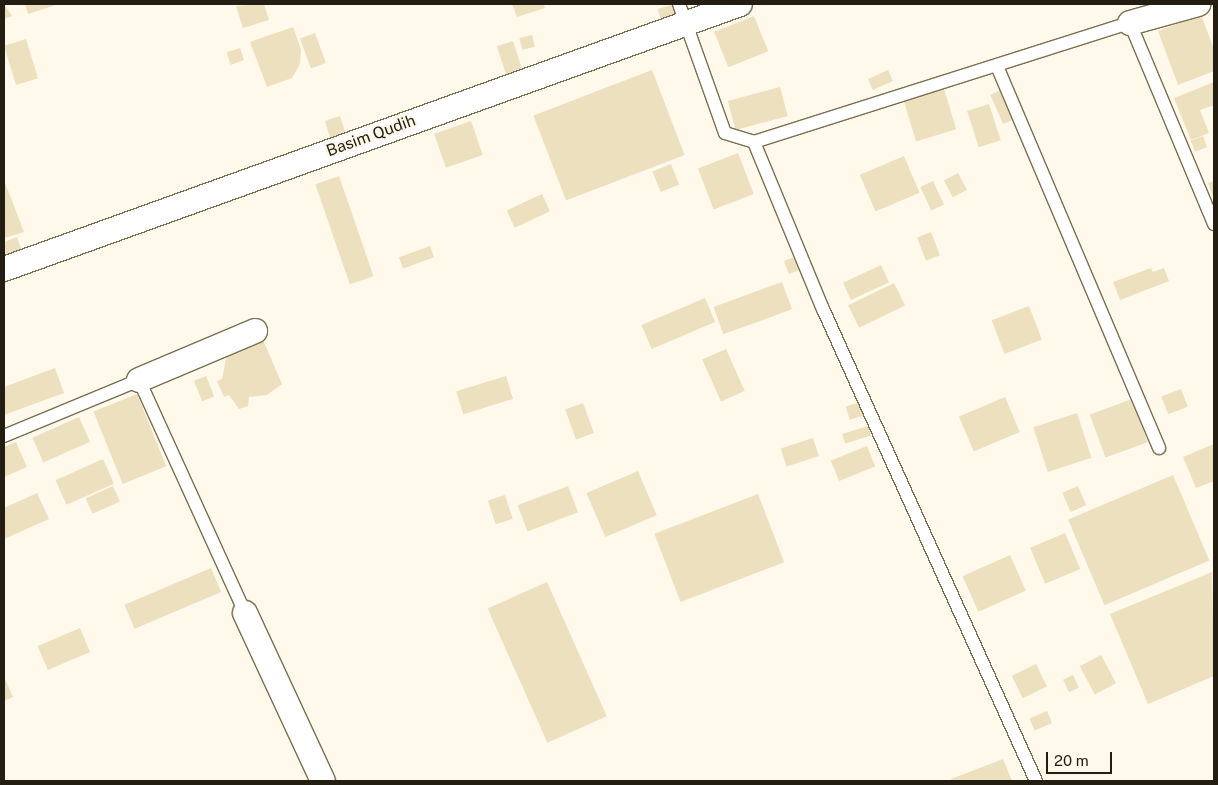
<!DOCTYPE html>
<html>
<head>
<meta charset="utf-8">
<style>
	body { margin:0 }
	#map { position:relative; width:1218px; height:785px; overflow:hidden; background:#fff9ec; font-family:"Public Sans",sans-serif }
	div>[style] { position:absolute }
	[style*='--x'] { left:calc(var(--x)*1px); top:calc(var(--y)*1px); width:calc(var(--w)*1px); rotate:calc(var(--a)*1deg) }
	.building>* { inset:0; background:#ede0be; transform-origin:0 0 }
	.roads { filter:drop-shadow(1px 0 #7b6f51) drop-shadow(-1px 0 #7b6f51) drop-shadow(0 1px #7b6f51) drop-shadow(0 -1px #7b6f51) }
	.service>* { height:12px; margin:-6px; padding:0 6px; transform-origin:6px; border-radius:6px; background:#fff }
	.minor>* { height:24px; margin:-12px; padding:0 12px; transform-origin:12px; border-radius:12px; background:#fff }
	span { translate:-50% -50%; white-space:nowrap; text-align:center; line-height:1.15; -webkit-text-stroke:4.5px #fff9ec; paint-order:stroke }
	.street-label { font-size:16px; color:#231e11 }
	.frame { position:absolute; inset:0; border:5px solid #231e11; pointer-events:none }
	.scale { position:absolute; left:1046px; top:752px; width:66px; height:22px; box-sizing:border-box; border:2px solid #231e11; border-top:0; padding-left:6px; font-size:15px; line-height:18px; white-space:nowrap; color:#231e11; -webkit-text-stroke:4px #fff9ec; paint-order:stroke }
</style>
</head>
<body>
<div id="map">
	<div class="building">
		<i style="clip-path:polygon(4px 4px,12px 16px,4px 19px)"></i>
		<i style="clip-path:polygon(25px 4px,59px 4px,28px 14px)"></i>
		<i style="clip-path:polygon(264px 4px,269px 20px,243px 28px,236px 6px)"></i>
		<i style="clip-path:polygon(512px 4px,543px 4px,545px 8px,517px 17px)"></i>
		<i style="left:675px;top:4px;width:15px;height:18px;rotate:74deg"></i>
		<i style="clip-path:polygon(1201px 15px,1214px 49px,1214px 71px,1178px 85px,1158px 31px)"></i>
		<i style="left:754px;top:16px;width:38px;height:43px;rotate:68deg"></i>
		<i style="clip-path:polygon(293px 27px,301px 49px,300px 64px,292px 78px,267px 87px,250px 42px)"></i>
		<i style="left:315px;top:33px;width:32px;height:16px;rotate:70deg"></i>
		<i style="left:532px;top:35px;width:12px;height:13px;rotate:76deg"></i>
		<i style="left:26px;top:39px;width:41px;height:23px;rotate:73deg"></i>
		<i style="left:513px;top:41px;width:35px;height:17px;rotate:72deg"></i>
		<i style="left:240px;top:48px;width:13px;height:14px;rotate:72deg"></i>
		<i style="left:652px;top:70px;width:91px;height:127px;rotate:69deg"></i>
		<i style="left:888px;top:70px;width:12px;height:22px;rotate:66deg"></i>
		<i style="clip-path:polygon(1214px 82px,1214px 105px,1200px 110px,1209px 133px,1191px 140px,1174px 98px)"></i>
		<i style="left:780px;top:87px;width:30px;height:54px;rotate:75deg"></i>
		<i style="left:944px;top:89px;width:42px;height:42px;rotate:73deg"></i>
		<i style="left:1003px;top:89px;width:32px;height:14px;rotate:66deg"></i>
		<i style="left:989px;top:104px;width:38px;height:23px;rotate:72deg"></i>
		<i style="left:340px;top:116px;width:23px;height:16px;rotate:72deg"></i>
		<i style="left:471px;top:121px;width:36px;height:39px;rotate:71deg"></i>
		<i style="left:1203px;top:136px;width:12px;height:13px;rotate:70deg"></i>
		<i style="left:738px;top:153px;width:44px;height:43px;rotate:69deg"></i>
		<i style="left:904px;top:156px;width:40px;height:48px;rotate:67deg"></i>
		<i style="left:671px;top:164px;width:22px;height:20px;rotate:68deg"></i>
		<i style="left:958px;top:173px;width:19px;height:16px;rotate:62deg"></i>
		<i style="left:339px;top:176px;width:106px;height:25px;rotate:71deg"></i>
		<i style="clip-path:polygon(4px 180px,24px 232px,4px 238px)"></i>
		<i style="left:933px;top:181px;width:26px;height:14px;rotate:65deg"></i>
		<i style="clip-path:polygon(1214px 181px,1214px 199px,1208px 183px)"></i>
		<i style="left:542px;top:194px;width:19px;height:39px;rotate:65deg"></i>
		<i style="left:931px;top:232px;width:25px;height:15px;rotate:69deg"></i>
		<i style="clip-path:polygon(17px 237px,24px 257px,4px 265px,4px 242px)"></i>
		<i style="left:430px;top:246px;width:12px;height:33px;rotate:70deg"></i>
		<i style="left:797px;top:256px;width:14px;height:14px;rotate:69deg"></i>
		<i style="left:881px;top:265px;width:19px;height:42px;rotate:65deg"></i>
		<i style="clip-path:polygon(1151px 268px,1153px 272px,1164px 268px,1169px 281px,1120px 300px,1113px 282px)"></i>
		<i style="left:782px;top:282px;width:29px;height:73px;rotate:70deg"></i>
		<i style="left:894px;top:283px;width:25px;height:51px;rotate:64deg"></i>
		<i style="left:705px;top:298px;width:26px;height:69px;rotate:67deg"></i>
		<i style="left:1029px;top:306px;width:36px;height:40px;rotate:69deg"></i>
		<i style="clip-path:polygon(260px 333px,282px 384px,267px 395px,249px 397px,248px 406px,239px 409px,229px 395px,224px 397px,217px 381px,222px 379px,226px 359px,239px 342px)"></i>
		<i style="left:726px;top:349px;width:46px;height:26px;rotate:66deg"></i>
		<i style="clip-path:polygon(55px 368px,64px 393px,4px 415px,4px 387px)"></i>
		<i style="left:206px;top:376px;width:22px;height:13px;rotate:68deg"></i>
		<i style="left:506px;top:376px;width:24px;height:52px;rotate:73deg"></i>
		<i style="left:1181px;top:389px;width:19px;height:21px;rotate:69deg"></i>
		<i style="left:137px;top:394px;width:78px;height:47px;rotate:68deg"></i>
		<i style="left:1005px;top:397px;width:38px;height:50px;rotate:67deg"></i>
		<i style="left:1132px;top:399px;width:46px;height:45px;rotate:70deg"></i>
		<i style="left:860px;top:402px;width:14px;height:15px;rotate:73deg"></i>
		<i style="left:583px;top:403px;width:32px;height:19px;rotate:70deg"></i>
		<i style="left:1077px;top:413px;width:47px;height:46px;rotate:72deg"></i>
		<i style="left:79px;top:417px;width:27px;height:51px;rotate:66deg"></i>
		<i style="left:868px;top:426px;width:10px;height:27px;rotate:73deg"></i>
		<i style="left:813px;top:438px;width:19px;height:34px;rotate:72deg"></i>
		<i style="clip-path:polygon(16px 442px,27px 467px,4px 477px,4px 447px)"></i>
		<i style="clip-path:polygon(1214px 444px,1214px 481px,1196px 488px,1183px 457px)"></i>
		<i style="left:867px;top:446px;width:22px;height:39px;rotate:68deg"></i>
		<i style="left:103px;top:459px;width:27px;height:52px;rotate:66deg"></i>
		<i style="left:638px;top:471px;width:48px;height:56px;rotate:67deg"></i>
		<i style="left:1173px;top:475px;width:93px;height:114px;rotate:67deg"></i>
		<i style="left:113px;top:486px;width:17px;height:30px;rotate:66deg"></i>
		<i style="left:568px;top:486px;width:28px;height:54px;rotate:69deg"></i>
		<i style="left:1078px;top:486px;width:21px;height:17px;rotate:67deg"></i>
		<i style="clip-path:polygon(37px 493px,49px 519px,4px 539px,4px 508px)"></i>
		<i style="left:758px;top:494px;width:73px;height:111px;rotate:69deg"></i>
		<i style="left:505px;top:495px;width:25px;height:18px;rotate:72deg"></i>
		<i style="left:1065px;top:533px;width:39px;height:38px;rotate:67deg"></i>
		<i style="left:1010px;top:555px;width:39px;height:52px;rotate:66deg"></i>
		<i style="left:211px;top:568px;width:26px;height:94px;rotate:67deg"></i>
		<i style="clip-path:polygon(1212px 572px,1214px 676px,1148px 704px,1110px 614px)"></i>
		<i style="left:547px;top:582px;width:147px;height:65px;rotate:66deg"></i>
		<i style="left:80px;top:628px;width:26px;height:46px;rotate:67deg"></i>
		<i style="left:1101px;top:655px;width:32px;height:24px;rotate:62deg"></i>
		<i style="left:1036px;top:664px;width:25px;height:27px;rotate:64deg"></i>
		<i style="left:1073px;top:675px;width:14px;height:11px;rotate:65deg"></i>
		<i style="clip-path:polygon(4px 677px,13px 697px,4px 701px)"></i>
		<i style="left:1047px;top:711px;width:13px;height:19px;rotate:67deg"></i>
		<i style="clip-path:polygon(1003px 759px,1012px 781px,952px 781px,951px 779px)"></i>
	</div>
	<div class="roads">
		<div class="service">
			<i style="--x:679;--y:4;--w:137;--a:70.4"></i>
			<i style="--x:725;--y:133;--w:30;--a:17"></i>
			<i style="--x:754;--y:142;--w:181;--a:67.6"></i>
			<i style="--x:823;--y:309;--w:518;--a:65.71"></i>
			<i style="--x:997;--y:66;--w:415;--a:67"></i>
			<i style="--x:754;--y:142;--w:394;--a:-17.6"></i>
			<i style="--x:1130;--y:23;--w:218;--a:67.3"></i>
			<i style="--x:4;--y:436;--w:146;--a:-22.5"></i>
			<i style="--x:139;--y:380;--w:256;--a:65.5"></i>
		</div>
		<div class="minor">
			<i style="--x:1130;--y:23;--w:71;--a:-15.6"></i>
			<i style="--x:4;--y:269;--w:782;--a:-19.8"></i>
			<i style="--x:139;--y:380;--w:126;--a:-22.9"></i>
			<i style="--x:245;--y:613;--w:185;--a:65.1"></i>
		</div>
	</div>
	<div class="street-label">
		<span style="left:371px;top:136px;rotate:-20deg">Basim Qudih</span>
	</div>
	<div class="frame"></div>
	<div class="scale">20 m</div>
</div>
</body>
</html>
